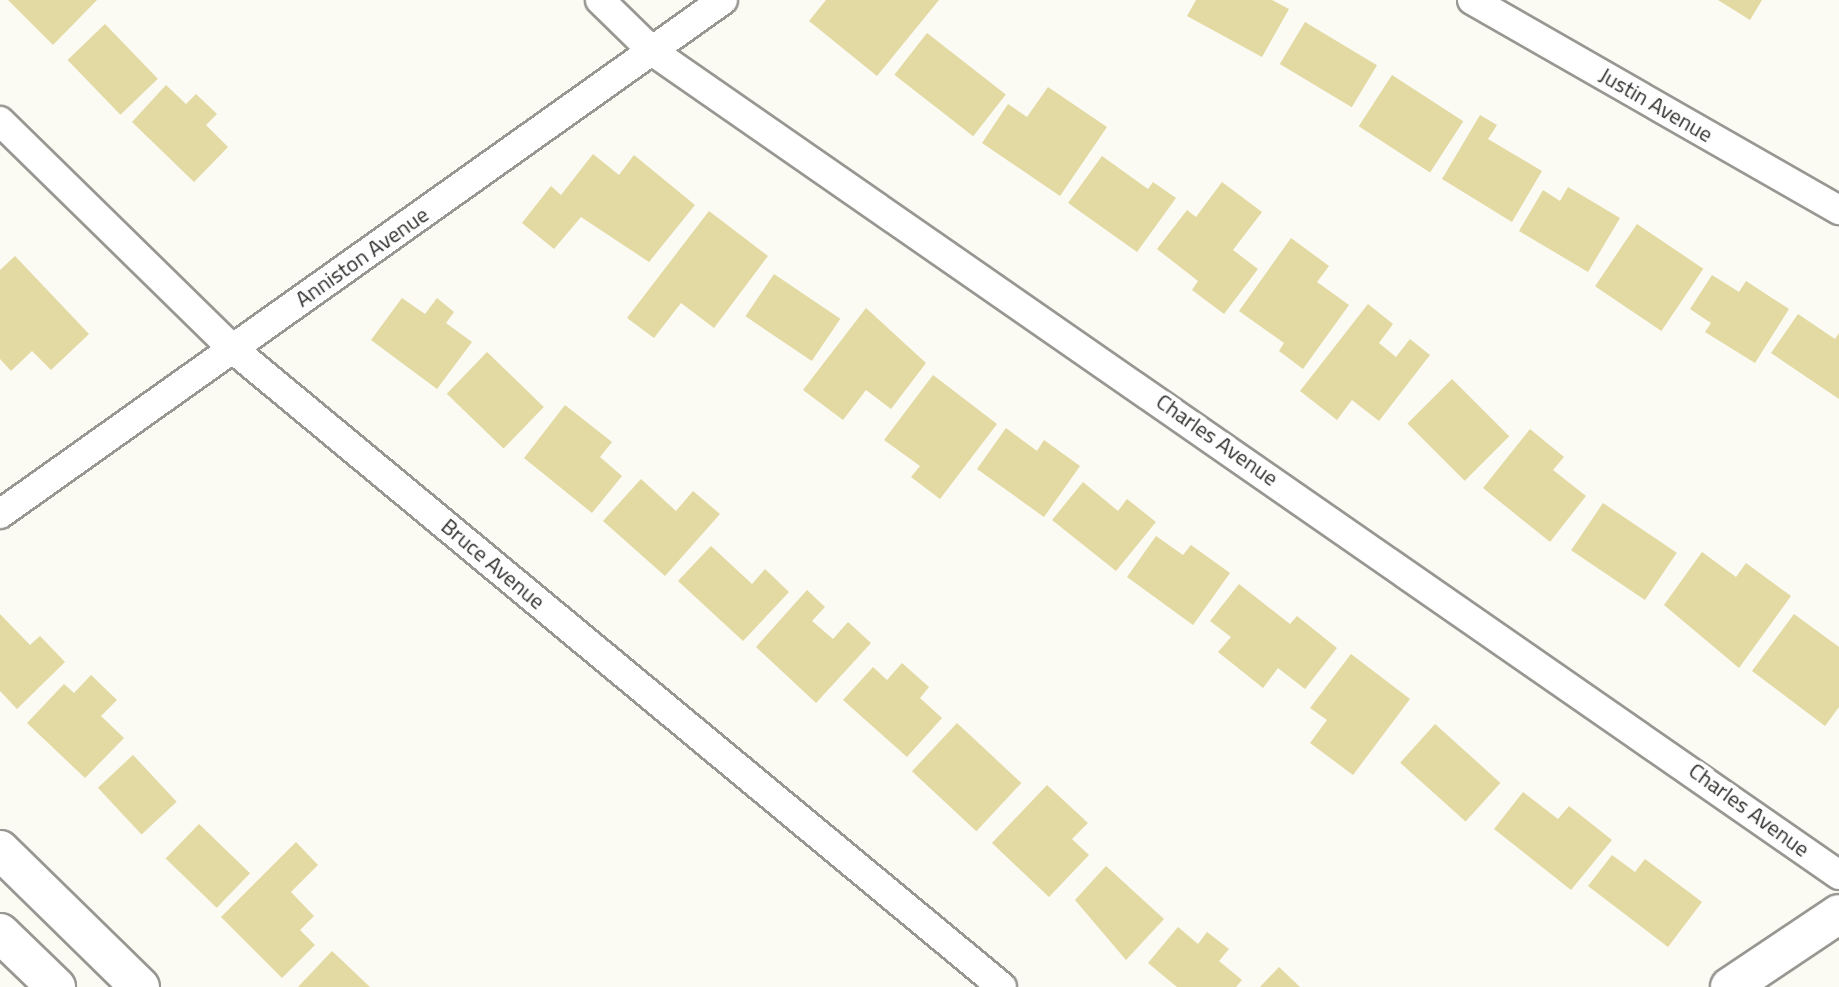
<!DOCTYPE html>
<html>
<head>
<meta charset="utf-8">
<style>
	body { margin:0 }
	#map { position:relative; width:1839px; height:987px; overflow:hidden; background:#fbfaf3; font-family:"Titillium Web",sans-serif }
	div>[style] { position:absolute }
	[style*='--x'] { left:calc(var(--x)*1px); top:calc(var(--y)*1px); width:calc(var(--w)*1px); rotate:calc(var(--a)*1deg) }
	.building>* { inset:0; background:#e3daa3; transform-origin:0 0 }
	.roads { filter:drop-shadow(2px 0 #989791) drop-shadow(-2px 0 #989791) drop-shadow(0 2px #989791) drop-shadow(0 -2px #989791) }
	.street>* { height:28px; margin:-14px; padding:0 14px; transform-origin:14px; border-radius:14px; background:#fff }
	.secondary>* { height:38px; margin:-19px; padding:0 19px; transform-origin:19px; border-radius:19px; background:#fff }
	span { translate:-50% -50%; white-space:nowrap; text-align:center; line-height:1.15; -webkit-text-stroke:8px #fff; paint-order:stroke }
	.street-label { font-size:22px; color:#2f2f2d }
</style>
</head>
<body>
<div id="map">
	<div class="building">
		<i style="clip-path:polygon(8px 0,97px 0,53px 45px)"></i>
		<i style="clip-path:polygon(826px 0,939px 0,877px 76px,809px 21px)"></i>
		<i style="clip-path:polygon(1196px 0,1272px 0,1289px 9px,1262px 57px,1187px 16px)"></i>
		<i style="clip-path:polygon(1718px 0,1762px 0,1750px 20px)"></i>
		<i style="left:1305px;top:22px;width:84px;height:49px;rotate:31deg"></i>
		<i style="left:105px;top:24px;width:76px;height:52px;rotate:46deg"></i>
		<i style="left:927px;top:33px;width:100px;height:53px;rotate:38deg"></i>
		<i style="left:1392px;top:75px;width:85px;height:61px;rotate:33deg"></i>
		<i style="clip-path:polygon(166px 85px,186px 104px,196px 94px,217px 114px,206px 125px,228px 147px,194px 182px,132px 122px)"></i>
		<i style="clip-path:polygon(1048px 87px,1107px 127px,1060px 196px,982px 143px,1008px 104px,1027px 117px)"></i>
		<i style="clip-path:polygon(1480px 115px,1497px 125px,1488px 139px,1542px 171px,1512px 222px,1442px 179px)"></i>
		<i style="clip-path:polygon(593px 154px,619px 175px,634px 155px,695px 205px,649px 262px,581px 217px,554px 249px,522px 223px,551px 186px,561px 195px)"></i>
		<i style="clip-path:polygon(1102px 156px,1148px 189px,1153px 182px,1176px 198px,1137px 252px,1068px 203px)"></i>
		<i style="clip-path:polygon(1222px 182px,1262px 212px,1233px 250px,1258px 269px,1224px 314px,1192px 290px,1198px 281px,1157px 249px,1187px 210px,1196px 217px)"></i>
		<i style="clip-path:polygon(1568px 187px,1620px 218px,1588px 272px,1519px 231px,1543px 190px,1560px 201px)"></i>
		<i style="clip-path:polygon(709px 211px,768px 256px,714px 328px,681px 303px,654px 338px,627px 318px)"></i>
		<i style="left:1637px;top:224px;width:80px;height:75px;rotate:34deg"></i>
		<i style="clip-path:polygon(1291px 238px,1329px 266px,1317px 282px,1349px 305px,1303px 369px,1279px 351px,1284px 343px,1239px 311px)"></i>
		<i style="clip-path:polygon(15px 256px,89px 334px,51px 370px,32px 351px,11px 371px,0 359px,0 270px)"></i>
		<i style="left:774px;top:274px;width:80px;height:51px;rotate:34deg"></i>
		<i style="clip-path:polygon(1712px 275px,1739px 292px,1746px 281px,1789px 309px,1755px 363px,1705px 332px,1711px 323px,1690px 309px)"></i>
		<i style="clip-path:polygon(402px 298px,425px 314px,437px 298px,454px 312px,446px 323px,472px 342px,437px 389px,371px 340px)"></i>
		<i style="clip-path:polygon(1368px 304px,1393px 324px,1379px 343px,1396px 357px,1410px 339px,1430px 355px,1379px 421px,1352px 400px,1337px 420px,1300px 391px)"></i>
		<i style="clip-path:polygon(866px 308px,926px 363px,891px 409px,866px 390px,843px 420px,803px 390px)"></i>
		<i style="clip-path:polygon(1798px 314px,1835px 339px,1839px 333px,1839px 399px,1771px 353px)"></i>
		<i style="left:487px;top:352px;width:79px;height:58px;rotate:44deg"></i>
		<i style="clip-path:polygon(933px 375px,997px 424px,940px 499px,911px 477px,920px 466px,884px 440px)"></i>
		<i style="left:1452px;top:379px;width:81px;height:63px;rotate:45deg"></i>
		<i style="clip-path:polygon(565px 405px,612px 442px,600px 457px,622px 476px,592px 513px,524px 458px)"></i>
		<i style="clip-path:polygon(1006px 428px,1037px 451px,1044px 440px,1080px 466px,1044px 517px,977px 469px)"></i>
		<i style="clip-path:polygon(1530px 429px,1564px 457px,1553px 470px,1586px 496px,1550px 542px,1483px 488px)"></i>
		<i style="clip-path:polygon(641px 479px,676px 511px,693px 491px,720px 514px,665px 576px,603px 521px)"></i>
		<i style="clip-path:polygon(1083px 482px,1118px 511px,1127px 499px,1156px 522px,1116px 571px,1052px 520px)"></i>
		<i style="left:1603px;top:503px;width:89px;height:57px;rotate:34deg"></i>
		<i style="clip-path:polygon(1156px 536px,1183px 555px,1191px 545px,1230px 573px,1193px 625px,1127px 577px)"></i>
		<i style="clip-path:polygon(711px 546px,752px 584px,765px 569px,789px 592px,743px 641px,678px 581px)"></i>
		<i style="clip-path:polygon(1702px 552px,1736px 577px,1746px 563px,1791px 596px,1739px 668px,1664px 605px)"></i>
		<i style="clip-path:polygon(1239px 584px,1290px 624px,1297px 616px,1337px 648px,1305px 689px,1278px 668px,1263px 688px,1218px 652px,1231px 637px,1210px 621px)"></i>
		<i style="clip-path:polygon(807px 590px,825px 607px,812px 621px,833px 639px,848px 622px,871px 643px,816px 703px,756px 647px)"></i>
		<i style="clip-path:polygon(0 614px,30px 645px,40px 636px,65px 662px,17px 709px,0 691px)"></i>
		<i style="clip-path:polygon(1794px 614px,1839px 647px,1839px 707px,1825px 726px,1752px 671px)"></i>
		<i style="clip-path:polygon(1351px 654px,1410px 699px,1353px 775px,1310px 743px,1327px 720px,1310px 708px)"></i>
		<i style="clip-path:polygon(902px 663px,929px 687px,920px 698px,942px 718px,907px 757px,843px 700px,873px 667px,887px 680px)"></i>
		<i style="clip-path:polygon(91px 675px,117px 700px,101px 716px,124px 738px,85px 778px,27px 723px,64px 684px,74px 693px)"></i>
		<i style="left:957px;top:723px;width:88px;height:66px;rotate:43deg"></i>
		<i style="left:1435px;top:724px;width:88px;height:52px;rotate:42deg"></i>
		<i style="left:133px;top:755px;width:64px;height:48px;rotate:47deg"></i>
		<i style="clip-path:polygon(1047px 785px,1088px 823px,1072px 839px,1089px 855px,1049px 897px,992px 843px)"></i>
		<i style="clip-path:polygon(1523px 792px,1558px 819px,1569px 806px,1612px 840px,1571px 890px,1494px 829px)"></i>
		<i style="left:199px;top:824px;width:71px;height:48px;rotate:44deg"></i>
		<i style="clip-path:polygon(296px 842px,318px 865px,291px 892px,314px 916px,300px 930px,315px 945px,282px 978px,221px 917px)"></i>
		<i style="clip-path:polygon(1612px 855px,1635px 872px,1645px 859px,1702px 902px,1668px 947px,1588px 886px)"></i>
		<i style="clip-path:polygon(1106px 866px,1164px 919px,1126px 960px,1075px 900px)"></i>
		<i style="clip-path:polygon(1178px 927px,1198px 944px,1207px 932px,1229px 949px,1219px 961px,1242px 980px,1236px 987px,1177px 987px,1148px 963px)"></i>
		<i style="clip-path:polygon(332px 951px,370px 987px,298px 987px)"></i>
		<i style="clip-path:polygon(1279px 967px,1300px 987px,1260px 987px)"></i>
	</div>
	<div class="roads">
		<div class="street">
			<i style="--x:600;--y:0;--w:73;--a:44.4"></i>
			<i style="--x:652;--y:51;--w:1445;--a:34.77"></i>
			<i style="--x:1472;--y:0;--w:423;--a:29.8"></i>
			<i style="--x:0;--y:121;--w:326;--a:44.4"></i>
			<i style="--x:233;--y:349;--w:999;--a:39.68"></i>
			<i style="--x:0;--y:514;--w:887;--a:-35.41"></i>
		</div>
		<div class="secondary">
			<i style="--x:0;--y:850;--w:196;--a:44.4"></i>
			<i style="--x:0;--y:933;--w:78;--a:44"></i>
			<i style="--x:1730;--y:987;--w:131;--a:-33.8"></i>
		</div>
	</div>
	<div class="street-label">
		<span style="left:1656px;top:105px;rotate:30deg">Justin Avenue</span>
		<span style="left:362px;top:257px;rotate:-35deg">Anniston Avenue</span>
		<span style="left:1217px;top:440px;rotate:35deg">Charles Avenue</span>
		<span style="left:493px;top:564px;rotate:40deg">Bruce Avenue</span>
		<span style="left:1749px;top:810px;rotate:36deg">Charles Avenue</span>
	</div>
</div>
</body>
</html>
